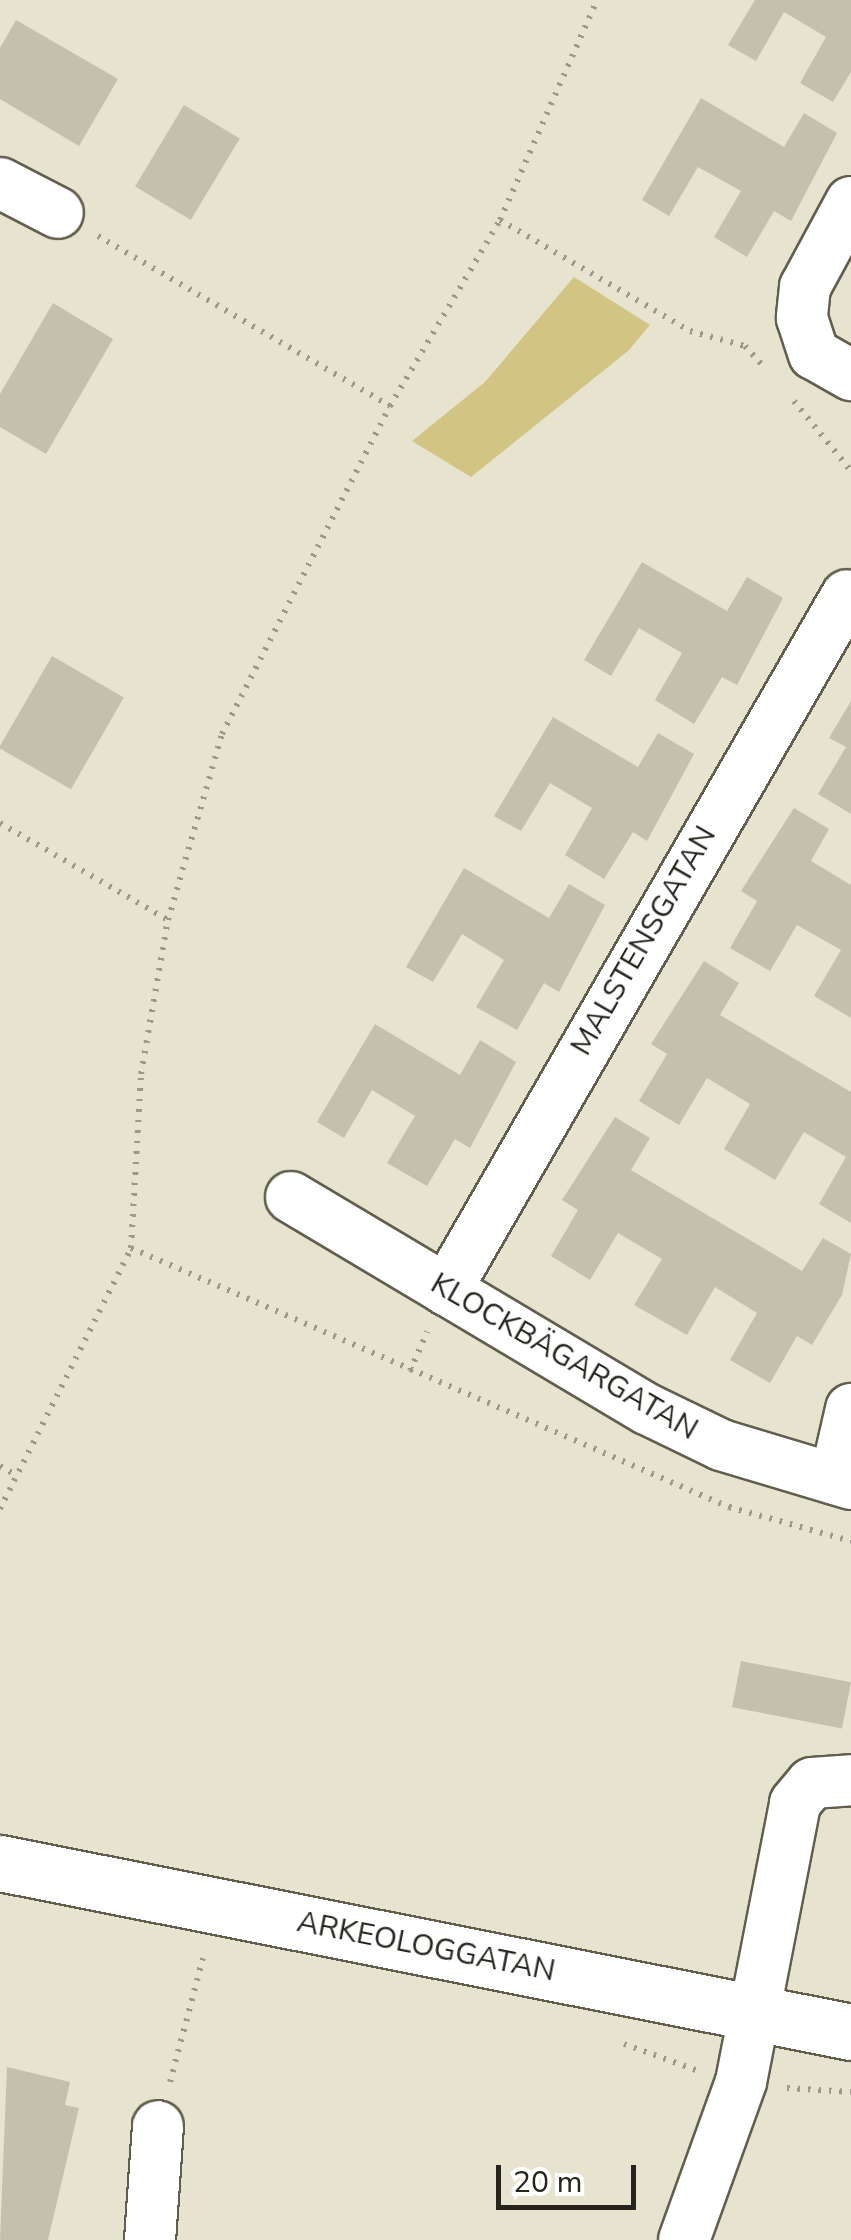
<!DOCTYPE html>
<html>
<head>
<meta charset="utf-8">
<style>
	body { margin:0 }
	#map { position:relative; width:851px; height:2240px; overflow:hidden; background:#e6e3ce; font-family:"Nunito Sans",sans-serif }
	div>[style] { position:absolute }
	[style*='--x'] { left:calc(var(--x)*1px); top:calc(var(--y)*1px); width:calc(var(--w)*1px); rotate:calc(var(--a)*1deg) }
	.green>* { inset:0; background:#d2c584 }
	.building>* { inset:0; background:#c4c0ac; transform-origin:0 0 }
	.path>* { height:6px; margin-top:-3px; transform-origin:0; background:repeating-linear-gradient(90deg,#9c998a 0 2.5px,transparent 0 10.5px) }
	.roads { filter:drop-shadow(2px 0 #625e4d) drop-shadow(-2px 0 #625e4d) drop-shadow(0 2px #625e4d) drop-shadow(0 -2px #625e4d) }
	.street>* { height:50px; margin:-25px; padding:0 25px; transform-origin:25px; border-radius:25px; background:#fff }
	.secondary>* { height:55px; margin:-27.5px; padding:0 27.5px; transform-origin:27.5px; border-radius:27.5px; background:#fff }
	span { translate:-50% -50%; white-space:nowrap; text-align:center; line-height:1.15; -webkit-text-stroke:8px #fff; paint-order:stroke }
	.street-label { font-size:30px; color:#26241d }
	.scale { position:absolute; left:496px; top:2165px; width:140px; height:45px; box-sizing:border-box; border:5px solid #26241d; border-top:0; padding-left:12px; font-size:30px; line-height:35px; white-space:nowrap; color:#26241d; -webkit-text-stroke:8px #fff; paint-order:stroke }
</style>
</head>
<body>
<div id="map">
	<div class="green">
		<i style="clip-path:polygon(574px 277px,650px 325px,628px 351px,471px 477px,412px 441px,485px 382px)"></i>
	</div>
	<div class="building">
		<i style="clip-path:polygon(755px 0,851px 0,851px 72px,833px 102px,800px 83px,826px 37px,784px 12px,756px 61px,728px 45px)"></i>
		<i style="clip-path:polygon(16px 20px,118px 79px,79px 146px,0 99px,0 48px)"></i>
		<i style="clip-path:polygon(701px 98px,784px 147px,804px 113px,837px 133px,791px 221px,774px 211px,747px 257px,714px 237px,741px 191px,698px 167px,669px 216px,642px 200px)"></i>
		<i style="left:184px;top:105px;width:65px;height:95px;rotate:31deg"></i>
		<i style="clip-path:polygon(53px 303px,113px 339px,46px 454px,0 427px,0 394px)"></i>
		<i style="clip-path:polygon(642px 562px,727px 611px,747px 577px,783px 598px,737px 685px,722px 677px,694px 724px,655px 700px,682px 653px,639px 628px,611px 676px,584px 660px)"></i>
		<i style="left:52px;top:656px;width:83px;height:106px;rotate:30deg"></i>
		<i style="clip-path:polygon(851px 701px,851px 814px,818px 794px,846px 747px,829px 738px)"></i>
		<i style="clip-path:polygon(553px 717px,638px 767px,658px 733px,694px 754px,647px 841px,633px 832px,604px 879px,565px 855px,592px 808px,550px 783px,521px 831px,494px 816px)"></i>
		<i style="clip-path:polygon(794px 808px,829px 829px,811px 861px,851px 885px,851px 1018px,814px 996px,841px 950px,797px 925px,770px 971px,730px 948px,757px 901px,741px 891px)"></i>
		<i style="clip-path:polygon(464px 868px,549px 918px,569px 884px,605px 905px,559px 992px,544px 983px,517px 1030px,476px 1007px,504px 960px,462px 934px,433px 982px,406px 967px)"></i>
		<i style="clip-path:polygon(704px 961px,739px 983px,720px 1015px,851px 1092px,851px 1223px,819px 1204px,846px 1157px,804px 1132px,775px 1180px,724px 1149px,750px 1104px,707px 1078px,679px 1125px,639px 1101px,667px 1054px,651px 1044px)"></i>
		<i style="clip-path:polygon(375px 1024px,460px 1075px,480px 1040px,516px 1062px,470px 1148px,455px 1139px,427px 1186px,387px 1163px,415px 1116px,372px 1090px,344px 1138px,317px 1122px)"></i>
		<i style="clip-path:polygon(615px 1117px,650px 1138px,631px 1170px,802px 1271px,823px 1238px,851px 1254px,842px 1295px,812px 1345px,797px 1336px,770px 1383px,730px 1360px,757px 1313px,715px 1287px,687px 1335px,634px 1305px,662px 1259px,618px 1233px,590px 1280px,551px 1256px,578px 1210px,562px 1200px)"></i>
		<i style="left:741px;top:1661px;width:112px;height:47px;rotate:11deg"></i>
		<i style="clip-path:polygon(7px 2067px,70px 2082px,65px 2105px,79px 2108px,48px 2240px,0 2240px)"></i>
	</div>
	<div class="path">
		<i style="--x:500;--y:220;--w:220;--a:30.3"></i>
		<i style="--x:690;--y:331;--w:57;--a:15.3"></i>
		<i style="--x:745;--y:346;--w:31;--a:48"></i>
		<i style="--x:98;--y:236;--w:338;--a:30.2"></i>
		<i style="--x:794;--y:401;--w:90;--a:50.8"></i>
		<i style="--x:0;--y:823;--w:194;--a:30"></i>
		<i style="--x:131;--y:1248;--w:652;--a:23.42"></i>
		<i style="--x:729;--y:1507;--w:127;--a:15.6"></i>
		<i style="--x:410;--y:1371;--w:43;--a:-66.4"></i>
		<i style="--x:0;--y:1466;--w:20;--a:30"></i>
		<i style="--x:0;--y:1509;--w:292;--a:-63.3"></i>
		<i style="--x:131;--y:1248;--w:174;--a:-86.7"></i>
		<i style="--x:141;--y:1074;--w:156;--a:-80.1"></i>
		<i style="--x:168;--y:920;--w:194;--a:-73.8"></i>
		<i style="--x:222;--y:734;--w:369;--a:-62.9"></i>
		<i style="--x:390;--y:406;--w:216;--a:-59.4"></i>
		<i style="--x:500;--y:220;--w:240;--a:-66.2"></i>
		<i style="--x:624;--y:2044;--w:77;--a:19.9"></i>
		<i style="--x:170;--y:2082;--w:128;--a:-75.1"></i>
		<i style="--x:787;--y:2088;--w:64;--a:3.6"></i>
	</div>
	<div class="roads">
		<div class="street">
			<i style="--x:0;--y:183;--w:65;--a:27.3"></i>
			<i style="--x:851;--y:202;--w:97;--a:118.4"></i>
			<i style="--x:805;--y:287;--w:31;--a:96"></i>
			<i style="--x:802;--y:318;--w:38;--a:72"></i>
			<i style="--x:814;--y:354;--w:43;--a:29.6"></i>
			<i style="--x:291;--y:1197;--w:414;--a:30.8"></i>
			<i style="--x:647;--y:1409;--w:82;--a:25.9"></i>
			<i style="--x:721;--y:1445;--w:136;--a:16.7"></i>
			<i style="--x:446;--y:1290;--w:802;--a:-60.02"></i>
			<i style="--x:835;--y:1479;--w:72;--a:-77.1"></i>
			<i style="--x:150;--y:2240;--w:114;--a:-86"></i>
			<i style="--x:684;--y:2240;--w:168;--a:-70.2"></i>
			<i style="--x:741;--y:2082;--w:284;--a:-79"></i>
			<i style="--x:795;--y:1803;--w:26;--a:-50"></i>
			<i style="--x:812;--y:1783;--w:39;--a:-4"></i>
		</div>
		<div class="secondary">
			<i style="--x:0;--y:1863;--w:868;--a:11.23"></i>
		</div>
	</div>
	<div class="street-label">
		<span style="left:644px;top:941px;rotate:-60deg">MALSTENSGATAN</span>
		<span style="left:564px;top:1357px;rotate:30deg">KLOCKBÄGARGATAN</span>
		<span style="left:426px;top:1947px;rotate:11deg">ARKEOLOGGATAN</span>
	</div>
	<div class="scale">20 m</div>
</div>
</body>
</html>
